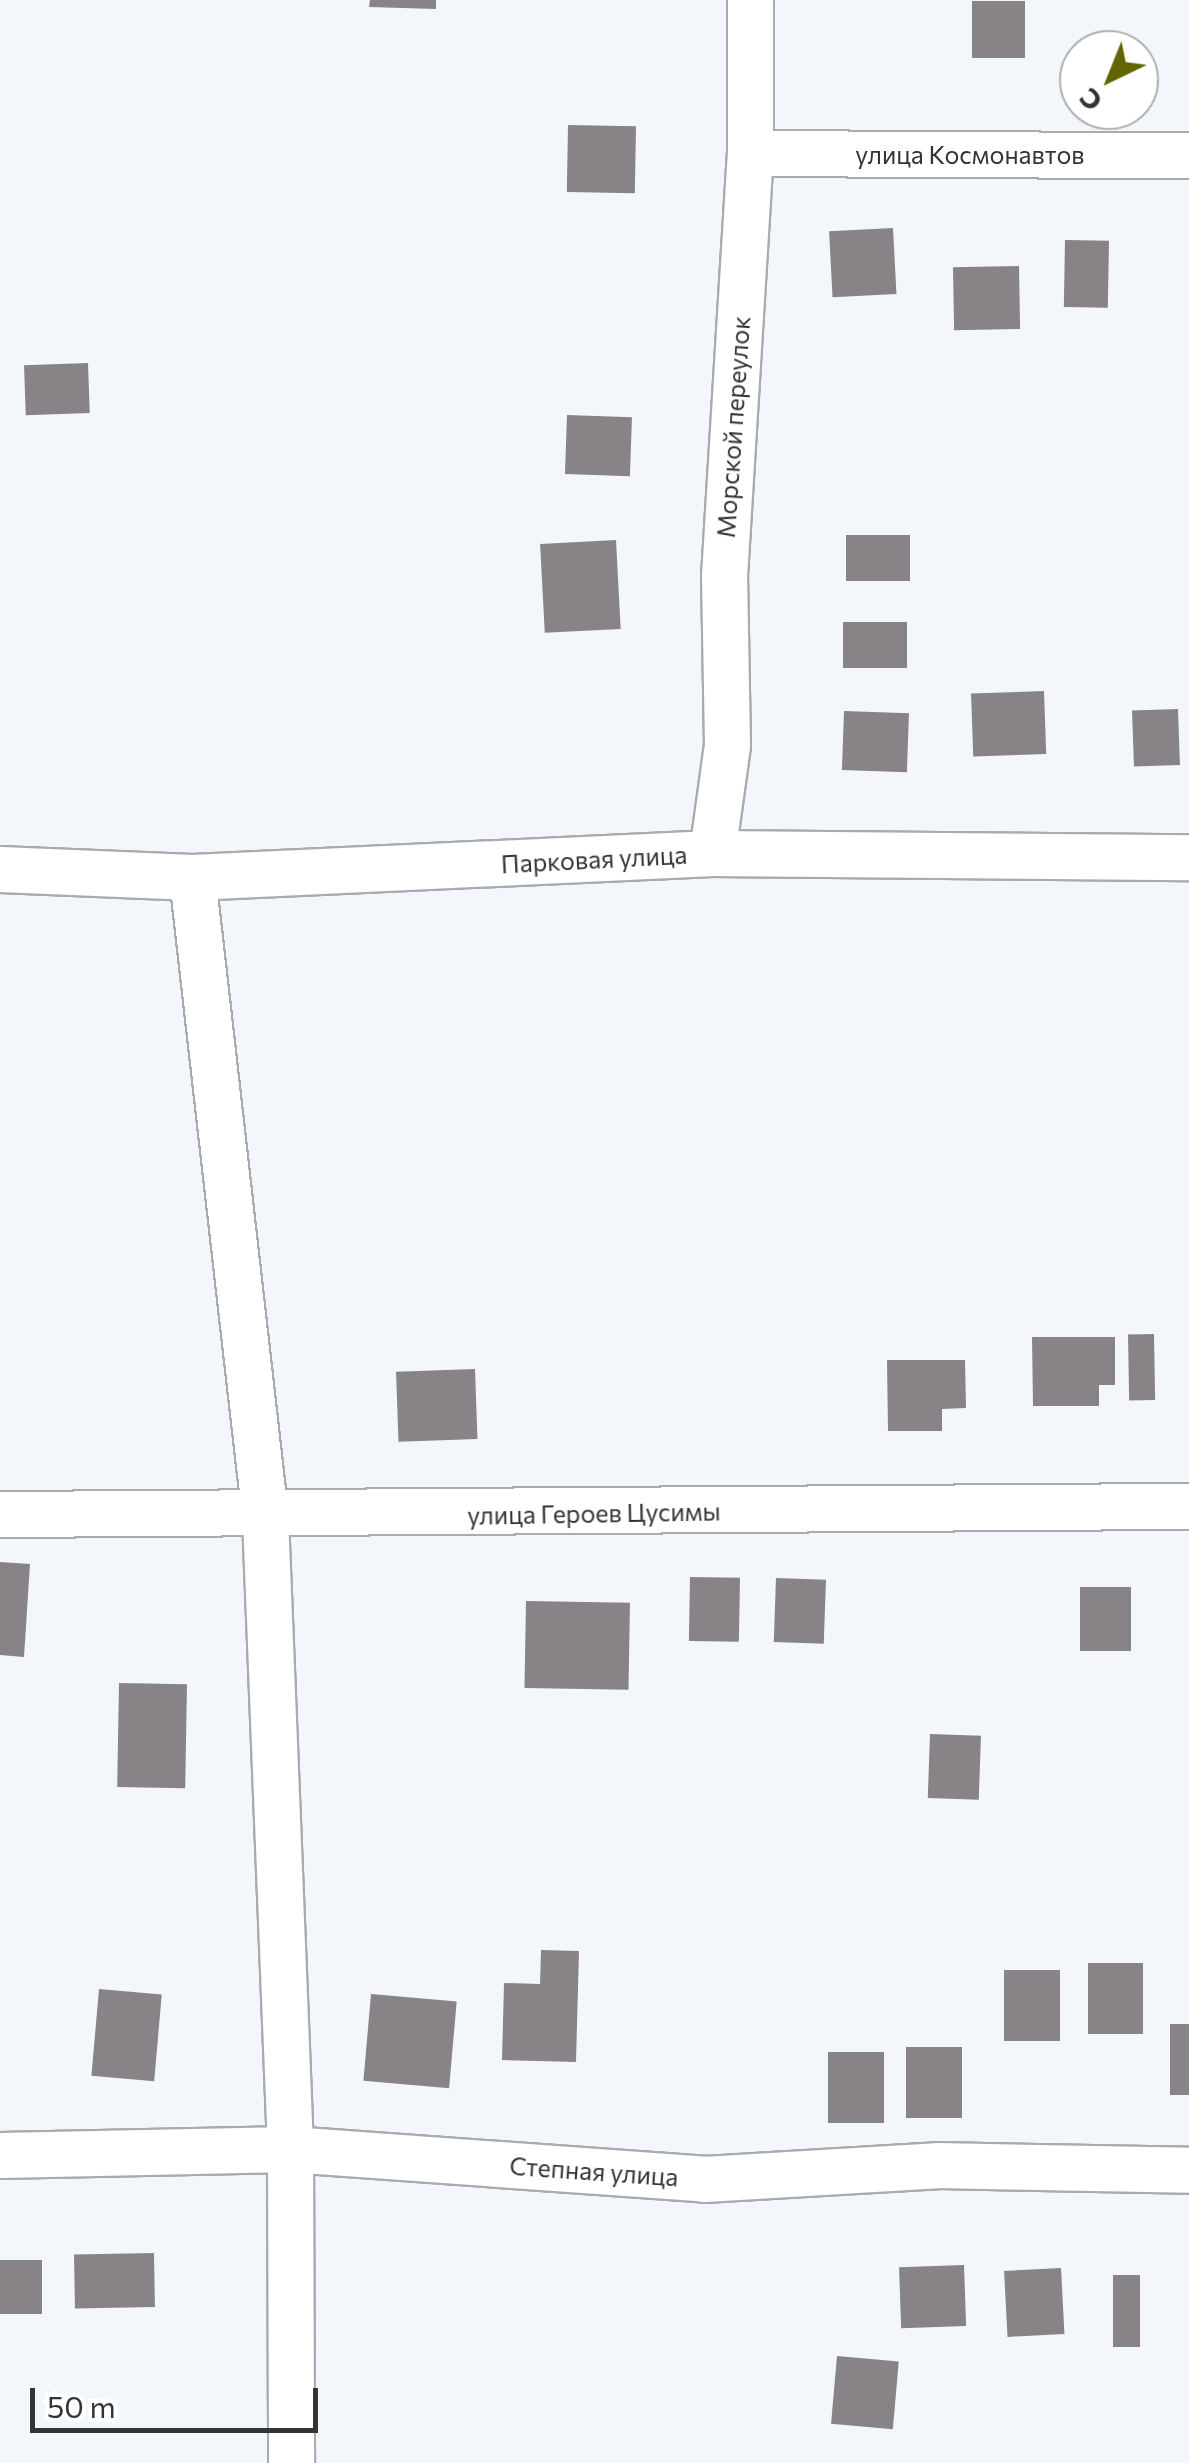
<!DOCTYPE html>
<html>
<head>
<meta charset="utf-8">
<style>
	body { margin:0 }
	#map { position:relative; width:1189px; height:2463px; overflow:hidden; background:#f3f7fc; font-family:Commissioner,sans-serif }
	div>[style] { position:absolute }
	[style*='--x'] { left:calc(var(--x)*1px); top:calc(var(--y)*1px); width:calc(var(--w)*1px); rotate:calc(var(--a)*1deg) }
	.building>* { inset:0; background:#878387; transform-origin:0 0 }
	.roads { filter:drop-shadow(2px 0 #a8acb1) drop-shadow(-2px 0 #a8acb1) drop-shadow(0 2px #a8acb1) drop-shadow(0 -2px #a8acb1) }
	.minor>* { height:45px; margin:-22.5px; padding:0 22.5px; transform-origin:22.5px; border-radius:22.5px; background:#fff }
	span { translate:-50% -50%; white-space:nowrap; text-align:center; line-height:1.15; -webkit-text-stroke:8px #fff; paint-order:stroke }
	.street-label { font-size:25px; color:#323436 }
	.north { position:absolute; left:1059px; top:30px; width:100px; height:100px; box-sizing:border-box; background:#fff; border:2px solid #adaeaf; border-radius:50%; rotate:223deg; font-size:28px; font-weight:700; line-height:40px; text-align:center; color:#323436 }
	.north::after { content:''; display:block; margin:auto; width:35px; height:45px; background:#616602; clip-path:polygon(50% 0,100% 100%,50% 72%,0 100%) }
	.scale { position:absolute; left:30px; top:2388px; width:288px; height:45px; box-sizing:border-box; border:5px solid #323436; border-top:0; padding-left:12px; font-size:30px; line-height:35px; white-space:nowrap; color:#323436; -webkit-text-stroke:8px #fff; paint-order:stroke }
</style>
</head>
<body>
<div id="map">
	<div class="building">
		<i style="clip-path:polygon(370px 0,436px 0,436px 9px,369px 7px)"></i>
		<i style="left:972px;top:1px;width:53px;height:57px"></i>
		<i style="left:568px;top:125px;width:68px;height:67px;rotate:1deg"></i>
		<i style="left:893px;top:228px;width:66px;height:64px;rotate:87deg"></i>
		<i style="left:1065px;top:240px;width:44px;height:67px;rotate:1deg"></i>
		<i style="left:1019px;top:266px;width:63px;height:66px;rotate:89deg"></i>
		<i style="left:88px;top:363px;width:50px;height:64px;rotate:88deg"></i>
		<i style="left:567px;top:415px;width:65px;height:59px;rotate:2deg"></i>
		<i style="left:846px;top:535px;width:64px;height:46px"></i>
		<i style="left:616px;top:540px;width:89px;height:76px;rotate:87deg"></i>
		<i style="left:843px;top:622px;width:64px;height:46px"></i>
		<i style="left:1044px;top:691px;width:63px;height:73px;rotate:88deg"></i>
		<i style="left:1178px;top:709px;width:56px;height:46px;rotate:88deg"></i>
		<i style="left:844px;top:711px;width:65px;height:59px;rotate:2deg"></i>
		<i style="left:1154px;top:1334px;width:66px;height:26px;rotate:89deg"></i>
		<i style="clip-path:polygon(1032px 1337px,1115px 1337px,1115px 1385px,1099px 1385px,1099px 1406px,1033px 1406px)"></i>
		<i style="clip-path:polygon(887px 1360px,965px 1360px,966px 1408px,942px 1409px,942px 1431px,888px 1431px)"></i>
		<i style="left:475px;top:1369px;width:70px;height:79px;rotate:88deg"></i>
		<i style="clip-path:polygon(0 1562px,30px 1564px,24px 1657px,0 1655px)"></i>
		<i style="left:690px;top:1577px;width:50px;height:64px;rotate:1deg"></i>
		<i style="left:776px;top:1578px;width:50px;height:64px;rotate:2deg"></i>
		<i style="left:1080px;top:1587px;width:51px;height:64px"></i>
		<i style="left:526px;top:1601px;width:104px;height:87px;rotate:1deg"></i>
		<i style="left:119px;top:1683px;width:68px;height:104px;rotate:1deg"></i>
		<i style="left:930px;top:1734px;width:51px;height:64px;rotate:2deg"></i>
		<i style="clip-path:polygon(541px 1950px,579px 1951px,576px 2062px,502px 2060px,504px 1983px,540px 1984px)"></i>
		<i style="left:1088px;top:1963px;width:55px;height:71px"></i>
		<i style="left:1004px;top:1970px;width:56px;height:71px"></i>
		<i style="left:99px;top:1989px;width:63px;height:87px;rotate:5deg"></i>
		<i style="left:371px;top:1994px;width:86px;height:87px;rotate:5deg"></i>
		<i style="left:1189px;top:2024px;width:71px;height:19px;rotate:90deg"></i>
		<i style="left:906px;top:2047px;width:56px;height:71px"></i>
		<i style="left:884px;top:2052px;width:71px;height:56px;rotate:90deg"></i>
		<i style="left:154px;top:2253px;width:54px;height:80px;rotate:89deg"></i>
		<i style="left:0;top:2260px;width:42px;height:54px"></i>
		<i style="left:964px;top:2265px;width:61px;height:65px;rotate:88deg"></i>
		<i style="left:1061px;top:2268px;width:66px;height:57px;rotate:87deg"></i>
		<i style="left:1113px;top:2275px;width:27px;height:72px"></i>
		<i style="left:837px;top:2356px;width:62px;height:68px;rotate:5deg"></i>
	</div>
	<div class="roads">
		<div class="minor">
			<i style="--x:750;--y:153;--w:439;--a:0.3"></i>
			<i style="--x:712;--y:853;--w:109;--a:-82.1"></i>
			<i style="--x:727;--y:745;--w:169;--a:-91"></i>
			<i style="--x:724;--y:576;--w:424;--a:-86.5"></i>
			<i style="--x:750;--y:153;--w:153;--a:-90"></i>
			<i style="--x:0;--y:869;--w:192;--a:2.4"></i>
			<i style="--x:192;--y:877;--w:521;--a:-2.64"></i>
			<i style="--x:712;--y:853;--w:477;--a:0.5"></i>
			<i style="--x:192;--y:877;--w:644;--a:83.49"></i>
			<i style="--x:265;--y:1517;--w:632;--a:87.73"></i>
			<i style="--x:290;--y:2149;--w:314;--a:89.8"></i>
			<i style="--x:0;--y:1514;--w:1189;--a:-0.39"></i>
			<i style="--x:0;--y:2155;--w:290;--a:-1.2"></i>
			<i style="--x:290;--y:2149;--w:415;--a:4.1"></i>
			<i style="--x:704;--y:2179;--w:233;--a:-3.4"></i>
			<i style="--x:937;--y:2165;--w:252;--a:1.1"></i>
		</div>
	</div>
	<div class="street-label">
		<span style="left:970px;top:154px">улица Космонавтов</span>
		<span style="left:733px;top:427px;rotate:-86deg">Морской переулок</span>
		<span style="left:594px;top:859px;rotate:-3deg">Парковая улица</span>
		<span style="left:594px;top:1513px;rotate:-1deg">улица Героев Цусимы</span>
		<span style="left:594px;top:2171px;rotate:4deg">Степная улица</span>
	</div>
	<div class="north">С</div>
	<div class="scale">50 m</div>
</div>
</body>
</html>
